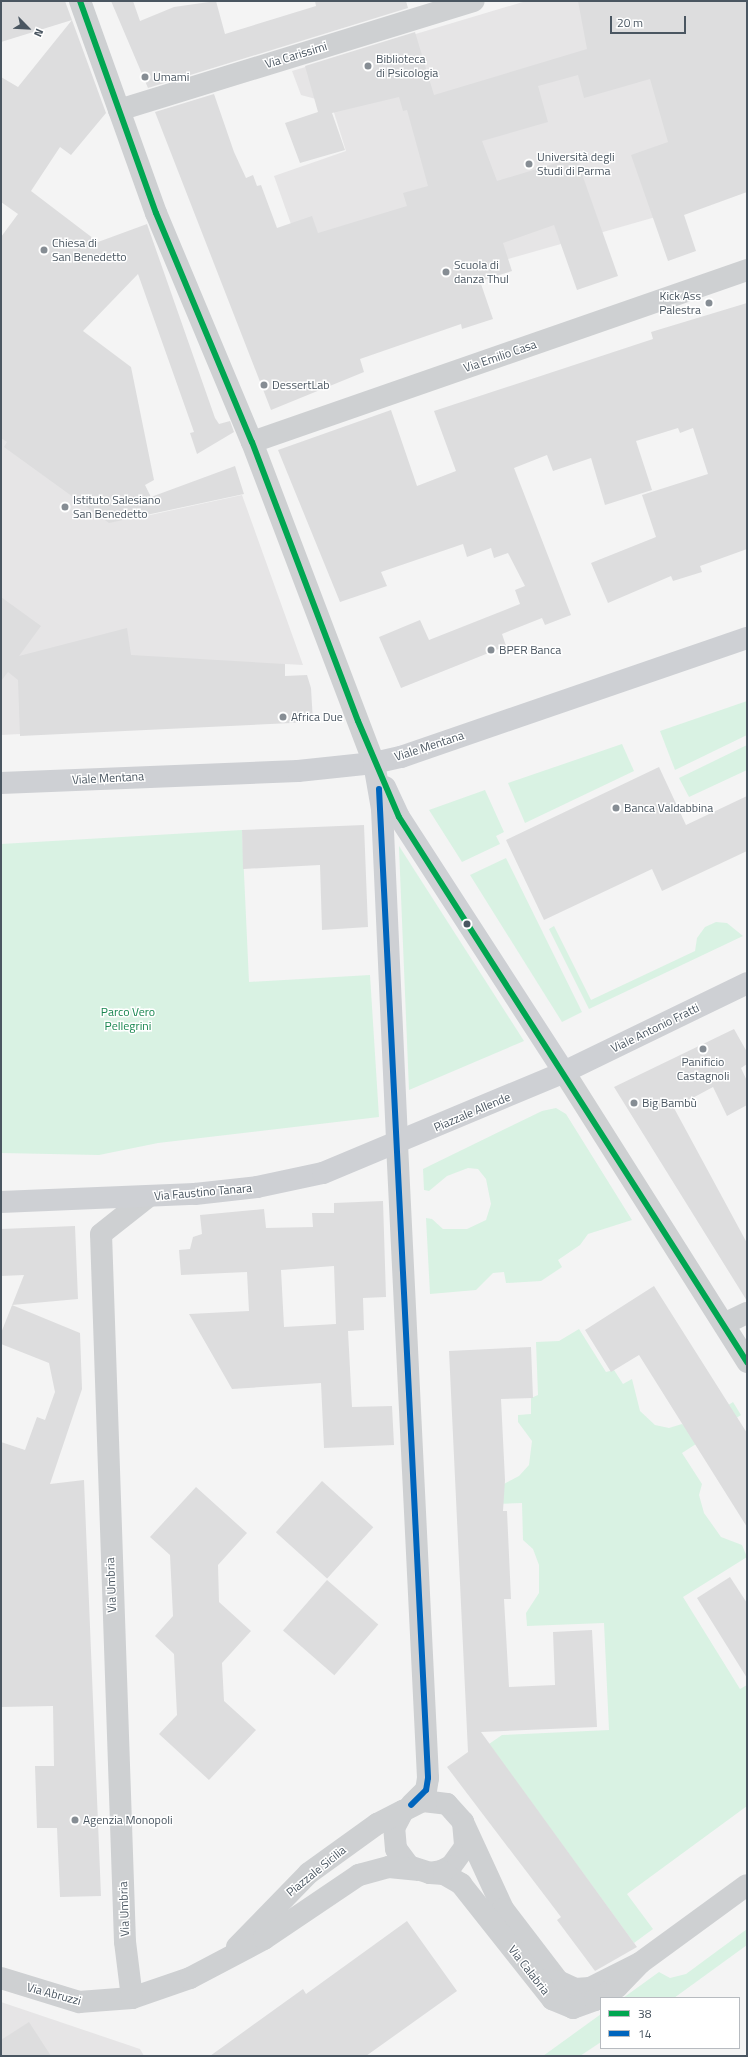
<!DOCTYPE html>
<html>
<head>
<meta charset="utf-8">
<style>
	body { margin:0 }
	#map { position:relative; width:748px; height:2057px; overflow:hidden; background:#f4f4f4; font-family:"Titillium Web",sans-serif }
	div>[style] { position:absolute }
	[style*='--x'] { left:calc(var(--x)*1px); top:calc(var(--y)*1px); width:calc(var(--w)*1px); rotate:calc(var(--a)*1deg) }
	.education>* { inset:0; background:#e6e5e6 }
	.green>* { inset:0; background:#d9f2e3 }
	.building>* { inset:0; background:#ddddde; transform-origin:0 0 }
	.street>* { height:22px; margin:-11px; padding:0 11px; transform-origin:11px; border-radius:11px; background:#ced0d2 }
	.secondary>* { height:22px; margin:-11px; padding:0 11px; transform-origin:11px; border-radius:11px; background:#ced0d4 }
	.bus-1>* { height:6px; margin:-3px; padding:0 3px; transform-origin:3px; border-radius:3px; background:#00a651 }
	.bus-2>* { height:6px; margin:-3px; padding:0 3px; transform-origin:3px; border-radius:3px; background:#0065bd }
	.dots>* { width:11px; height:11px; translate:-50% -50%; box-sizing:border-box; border:2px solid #fff; border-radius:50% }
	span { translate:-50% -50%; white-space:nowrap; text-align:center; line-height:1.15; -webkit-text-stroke:3px #fff; paint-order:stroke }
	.street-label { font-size:12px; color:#4a5661 }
	.poi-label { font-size:12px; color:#4a5661 }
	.left { translate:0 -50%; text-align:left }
	.right { translate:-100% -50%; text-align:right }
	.park-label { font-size:12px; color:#17864f }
	.frame { position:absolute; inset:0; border:2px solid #4a5661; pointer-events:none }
	.legend { position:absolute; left:600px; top:1997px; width:140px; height:52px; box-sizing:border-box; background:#fff; border:1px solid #b7bbc0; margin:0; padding:5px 7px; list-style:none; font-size:12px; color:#4a5661 }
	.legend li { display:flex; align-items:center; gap:8px; height:20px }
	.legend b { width:20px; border:1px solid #b7bbc0 }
	.north { position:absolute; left:8px; top:8px; width:40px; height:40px; -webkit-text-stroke:3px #fff; paint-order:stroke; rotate:114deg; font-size:11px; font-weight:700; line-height:16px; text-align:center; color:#4a5661 }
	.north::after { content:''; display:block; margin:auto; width:14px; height:18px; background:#4a5661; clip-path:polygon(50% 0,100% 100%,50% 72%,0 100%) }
	.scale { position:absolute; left:610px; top:16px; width:76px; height:18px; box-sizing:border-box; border:2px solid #4a5661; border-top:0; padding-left:5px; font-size:12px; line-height:14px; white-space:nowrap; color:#4a5661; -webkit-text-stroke:3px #fff; paint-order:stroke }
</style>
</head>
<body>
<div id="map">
	<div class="education">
		<i style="clip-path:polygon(526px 1px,747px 1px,747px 191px,322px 312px,274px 176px,346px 151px,331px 103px,301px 95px,292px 71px)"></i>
		<i style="clip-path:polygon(1px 293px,107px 399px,132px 519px,242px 495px,303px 665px,285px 664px,20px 734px,1px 735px)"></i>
		<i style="clip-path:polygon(1px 2002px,140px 2049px,144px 2056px,1px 2056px)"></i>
	</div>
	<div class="green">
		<i style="clip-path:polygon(747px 701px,747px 735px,675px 770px,660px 731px)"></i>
		<i style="clip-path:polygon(622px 744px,634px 771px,525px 823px,508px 783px)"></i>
		<i style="clip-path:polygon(747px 745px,747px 770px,689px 797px,679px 778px)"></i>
		<i style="clip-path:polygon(485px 790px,504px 832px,496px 836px,500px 844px,462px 862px,429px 810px)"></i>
		<i style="clip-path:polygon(242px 830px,249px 982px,370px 975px,379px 1117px,158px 1143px,99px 1155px,1px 1153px,1px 844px)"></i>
		<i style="clip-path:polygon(399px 846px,524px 1041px,409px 1090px,399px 848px)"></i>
		<i style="clip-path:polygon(506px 858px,582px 1012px,562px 1022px,470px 875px)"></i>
		<i style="clip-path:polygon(727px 923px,743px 936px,589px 1009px,549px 929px,554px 926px,591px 1000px,695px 951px,697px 938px,705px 927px,716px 922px)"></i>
		<i style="clip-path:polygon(556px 1108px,566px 1114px,632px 1220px,588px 1234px,580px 1245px,558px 1260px,562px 1267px,541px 1281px,506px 1283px,504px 1272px,493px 1273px,476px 1290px,430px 1294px,426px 1218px,432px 1219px,443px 1229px,467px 1229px,486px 1220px,491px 1204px,486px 1179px,478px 1169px,468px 1168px,447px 1176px,429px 1191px,424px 1190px,423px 1169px,542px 1111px)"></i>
		<i style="clip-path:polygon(579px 1329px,606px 1372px,614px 1370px,623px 1384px,632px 1379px,640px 1411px,655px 1425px,669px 1428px,682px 1424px,689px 1430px,733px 1402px,741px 1415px,682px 1453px,702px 1484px,699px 1495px,704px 1513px,721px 1537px,742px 1545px,747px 1557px,683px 1597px,740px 1689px,747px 1685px,747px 1806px,627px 1894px,653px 1929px,634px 1943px,489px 1744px,502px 1735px,609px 1730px,604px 1623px,527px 1626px,526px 1613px,539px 1593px,539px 1565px,533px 1549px,523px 1540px,522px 1503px,464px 1505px,519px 1476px,529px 1465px,532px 1441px,518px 1422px,518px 1415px,531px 1414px,531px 1398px,538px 1395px,536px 1342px,559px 1341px)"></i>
		<i style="clip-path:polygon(747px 1929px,747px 1945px,674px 1998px,623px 1998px,659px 1972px,670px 1978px,686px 1974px)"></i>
		<i style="clip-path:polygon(601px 2014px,601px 2042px,580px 2056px,543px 2056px)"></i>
	</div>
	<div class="building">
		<i style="clip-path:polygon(1px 1px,65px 1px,106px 113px,71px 155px,60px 147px,31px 191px,98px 242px,147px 224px,215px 418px,219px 424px,230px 421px,234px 432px,197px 454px,190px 433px,194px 432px,138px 274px,83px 331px,131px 367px,154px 480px,145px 485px,151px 497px,235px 466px,244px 494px,109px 523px,4px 447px,7px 442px,1px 438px,1px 237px,18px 214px,1px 202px,1px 77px,18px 87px,72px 20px,1px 42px)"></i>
		<i style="clip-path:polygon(111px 1px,133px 1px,140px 21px,174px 7px,216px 1px,225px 34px,316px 6px,315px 1px,406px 1px,408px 8px,148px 88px)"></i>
		<i style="clip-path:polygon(578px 1px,747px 1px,747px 192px,684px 215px,696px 251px,668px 261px,631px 155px,668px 142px,650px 79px,584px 98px,578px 75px,538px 86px,548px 122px,482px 141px,497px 181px,576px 157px,618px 276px,577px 290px,554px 225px,503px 243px,512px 271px,480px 281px,493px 319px,462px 329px,461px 324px,360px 359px,364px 372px,271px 410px,155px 112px,214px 94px,234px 152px,246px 178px,253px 175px,257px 186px,261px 185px,277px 228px,312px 216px,318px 233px,407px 206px,403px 193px,428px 186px,407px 110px,403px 111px,399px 97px,332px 113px,345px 150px,300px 163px,285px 123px,318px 112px,305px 66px,415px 32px,434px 95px,587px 49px)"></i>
		<i style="clip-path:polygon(747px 303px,747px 549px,700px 566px,702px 572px,673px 581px,671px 576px,608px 603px,591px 563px,656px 537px,642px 495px,708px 474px,693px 428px,680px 433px,678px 428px,636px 441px,652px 490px,605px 505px,591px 458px,553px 471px,547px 455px,514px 468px,571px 615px,545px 625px,542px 618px,502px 634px,506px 646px,401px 688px,379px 637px,420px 620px,429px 640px,520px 604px,515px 590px,525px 586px,508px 553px,494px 558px,491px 548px,467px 557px,463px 544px,381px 572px,387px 586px,340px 602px,278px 450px,391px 410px,417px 486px,456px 471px,434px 411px,653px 339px,651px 332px)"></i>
		<i style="clip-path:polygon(1px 597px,41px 626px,19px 656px,127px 628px,131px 655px,285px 664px,285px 676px,307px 675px,311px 688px,313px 722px,20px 736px,18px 680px,8px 672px,1px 681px)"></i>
		<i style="clip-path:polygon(659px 767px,686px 825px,747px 796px,747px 851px,662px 891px,652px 869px,544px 920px,506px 840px)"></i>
		<i style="clip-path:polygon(364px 825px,368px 927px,322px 930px,320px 865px,243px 869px,242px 830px)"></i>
		<i style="clip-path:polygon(734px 1029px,747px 1052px,747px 1064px,741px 1068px,747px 1081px,747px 1105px,727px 1116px,713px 1087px,674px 1108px,747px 1243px,747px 1301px,614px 1087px)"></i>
		<i style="clip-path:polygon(evenodd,383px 1201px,386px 1297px,363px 1298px,364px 1330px,348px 1331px,352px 1407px,392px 1406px,394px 1445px,324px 1448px,321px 1383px,232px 1389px,189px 1314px,249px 1311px,247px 1272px,181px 1275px,179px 1250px,190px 1249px,193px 1237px,202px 1234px,200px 1215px,264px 1209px,266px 1228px,313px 1227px,312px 1213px,334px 1213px,334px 1203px,383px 1201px,334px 1266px,336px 1324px,284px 1327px,281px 1270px,334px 1266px)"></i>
		<i style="clip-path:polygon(75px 1226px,78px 1299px,12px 1305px,80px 1333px,82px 1389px,50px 1484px,84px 1480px,101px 1896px,60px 1897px,57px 1828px,37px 1828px,35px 1766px,54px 1766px,53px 1706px,1px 1707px,1px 1442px,25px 1450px,37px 1417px,45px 1420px,55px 1392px,49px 1363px,1px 1344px,1px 1333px,24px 1275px,1px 1276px,1px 1229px)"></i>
		<i style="clip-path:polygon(654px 1286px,747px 1433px,747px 1527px,639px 1355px,611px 1372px,585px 1330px)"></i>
		<i style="clip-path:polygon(531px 1347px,533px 1398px,501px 1399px,505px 1480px,503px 1511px,507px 1511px,511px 1599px,504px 1599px,509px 1687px,555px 1685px,553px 1632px,592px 1630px,597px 1727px,481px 1732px,637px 1947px,595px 1971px,557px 1920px,561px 1917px,447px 1767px,468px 1752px,449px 1351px)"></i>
		<i style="left:322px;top:1481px;width:69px;height:69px;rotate:42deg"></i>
		<i style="clip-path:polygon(196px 1487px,247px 1533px,218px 1565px,219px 1602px,251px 1631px,222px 1663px,224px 1701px,256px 1730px,209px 1780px,159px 1734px,177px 1715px,174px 1654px,155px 1636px,173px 1616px,170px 1555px,150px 1537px)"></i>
		<i style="clip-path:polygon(730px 1577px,747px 1603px,747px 1678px,697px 1598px)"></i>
		<i style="left:327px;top:1580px;width:68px;height:67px;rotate:41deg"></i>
		<i style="clip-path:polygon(407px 1921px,457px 1991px,366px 2056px,210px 2056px,303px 1989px,306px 1994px)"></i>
		<i style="clip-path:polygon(29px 2022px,51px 2056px,1px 2056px,1px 2040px)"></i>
	</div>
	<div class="street">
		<i style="--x:80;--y:1;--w:225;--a:70.3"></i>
		<i style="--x:156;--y:213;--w:248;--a:67.3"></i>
		<i style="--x:252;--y:442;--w:343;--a:69.2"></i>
		<i style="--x:119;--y:110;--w:371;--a:-17.1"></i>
		<i style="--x:252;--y:442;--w:524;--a:-19.16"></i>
		<i style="--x:564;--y:1072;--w:343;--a:57.7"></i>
		<i style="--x:397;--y:1144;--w:635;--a:87.2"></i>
		<i style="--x:428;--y:1778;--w:12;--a:99"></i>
		<i style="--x:426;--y:1790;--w:21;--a:135"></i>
		<i style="--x:724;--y:1324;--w:25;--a:-26"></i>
		<i style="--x:463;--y:1822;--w:25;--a:85"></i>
		<i style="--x:465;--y:1847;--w:24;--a:126"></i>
		<i style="--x:451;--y:1866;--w:11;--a:153"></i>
		<i style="--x:441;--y:1871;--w:11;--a:170"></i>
		<i style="--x:430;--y:1873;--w:22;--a:-162"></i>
		<i style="--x:409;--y:1866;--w:21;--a:-127"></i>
		<i style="--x:396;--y:1849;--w:21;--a:-95"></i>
		<i style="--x:394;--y:1828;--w:19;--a:-62"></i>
		<i style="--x:403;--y:1811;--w:22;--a:-27"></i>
		<i style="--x:423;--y:1801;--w:24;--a:7"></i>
		<i style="--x:447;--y:1804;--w:24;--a:48"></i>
		<i style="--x:463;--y:1822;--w:96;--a:65.3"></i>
		<i style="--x:503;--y:1909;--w:91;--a:52.6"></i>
		<i style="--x:558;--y:1981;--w:19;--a:25"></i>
		<i style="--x:575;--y:1989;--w:15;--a:-4"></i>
		<i style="--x:590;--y:1988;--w:56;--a:-26.6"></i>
		<i style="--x:430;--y:1873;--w:14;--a:4"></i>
		<i style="--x:444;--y:1874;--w:20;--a:30"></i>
		<i style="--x:461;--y:1884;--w:147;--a:51.6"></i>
		<i style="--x:552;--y:1999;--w:23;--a:23"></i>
		<i style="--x:573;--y:2008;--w:23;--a:-20"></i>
		<i style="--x:595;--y:2000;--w:26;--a:-31"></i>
		<i style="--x:617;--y:1987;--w:33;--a:-46"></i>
		<i style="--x:640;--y:1963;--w:132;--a:-36.1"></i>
		<i style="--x:237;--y:1947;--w:103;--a:-45.8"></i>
		<i style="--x:309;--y:1873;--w:84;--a:-35.8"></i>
		<i style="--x:377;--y:1824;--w:29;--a:-27"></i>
		<i style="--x:1;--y:1978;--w:82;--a:17.1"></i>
		<i style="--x:79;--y:2002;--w:53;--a:-4.3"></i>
		<i style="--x:132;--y:1998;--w:61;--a:-19"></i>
		<i style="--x:190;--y:1978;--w:84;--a:-27.8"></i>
		<i style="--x:264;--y:1939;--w:115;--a:-34"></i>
		<i style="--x:359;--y:1875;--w:31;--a:-15"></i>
		<i style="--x:389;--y:1867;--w:28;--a:6"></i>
		<i style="--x:132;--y:1998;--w:56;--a:-97.1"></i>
		<i style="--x:125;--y:1942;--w:708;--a:-91.94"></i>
		<i style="--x:101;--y:1234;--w:61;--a:-38.4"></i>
	</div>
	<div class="secondary">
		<i style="--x:374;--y:763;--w:47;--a:80.1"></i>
		<i style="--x:382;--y:809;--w:335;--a:87.4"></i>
		<i style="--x:1;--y:783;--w:297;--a:-2.3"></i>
		<i style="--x:298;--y:771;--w:76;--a:-6"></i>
		<i style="--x:374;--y:763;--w:28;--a:-13"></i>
		<i style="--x:401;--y:757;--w:366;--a:-19"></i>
		<i style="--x:385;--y:787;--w:33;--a:65"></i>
		<i style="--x:399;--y:817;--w:304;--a:57.1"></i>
		<i style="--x:1;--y:1202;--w:194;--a:-2.4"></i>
		<i style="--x:195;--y:1194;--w:62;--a:-6.4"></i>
		<i style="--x:257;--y:1187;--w:67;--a:-12"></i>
		<i style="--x:323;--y:1173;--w:261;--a:-22.7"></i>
		<i style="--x:564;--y:1072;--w:203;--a:-25.9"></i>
	</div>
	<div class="bus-1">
		<i style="--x:80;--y:1;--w:225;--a:70.3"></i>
		<i style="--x:156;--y:213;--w:248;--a:67.3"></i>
		<i style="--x:252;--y:442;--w:298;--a:69.2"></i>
		<i style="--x:358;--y:721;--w:104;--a:66.9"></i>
		<i style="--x:399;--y:817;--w:647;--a:57.44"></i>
	</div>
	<div class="bus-2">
		<i style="--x:379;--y:789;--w:990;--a:87.16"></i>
		<i style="--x:428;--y:1778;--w:12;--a:99"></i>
		<i style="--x:426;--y:1790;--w:21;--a:135"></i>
	</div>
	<div class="dots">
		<i style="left:368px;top:66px;background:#868d94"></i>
		<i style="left:145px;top:77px;background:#868d94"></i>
		<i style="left:529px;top:164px;background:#868d94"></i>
		<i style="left:44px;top:250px;background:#868d94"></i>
		<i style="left:446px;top:272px;background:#868d94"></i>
		<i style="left:709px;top:303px;background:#868d94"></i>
		<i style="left:264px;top:385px;background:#868d94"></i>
		<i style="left:65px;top:507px;background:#868d94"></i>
		<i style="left:491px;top:650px;background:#868d94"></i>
		<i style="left:283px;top:717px;background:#868d94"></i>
		<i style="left:616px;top:808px;background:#868d94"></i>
		<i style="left:467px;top:924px;background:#4a5661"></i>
		<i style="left:703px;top:1049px;background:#868d94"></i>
		<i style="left:634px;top:1103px;background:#868d94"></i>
		<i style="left:75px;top:1820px;background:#868d94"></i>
	</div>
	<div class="street-label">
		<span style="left:296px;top:55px;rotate:-17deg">Via Carissimi</span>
		<span style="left:500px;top:356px;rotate:-19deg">Via Emilio Casa</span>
		<span style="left:429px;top:746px;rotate:-18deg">Viale Mentana</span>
		<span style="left:108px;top:778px;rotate:-3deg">Viale Mentana</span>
		<span style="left:655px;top:1028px;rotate:-26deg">Viale Antonio Fratti</span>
		<span style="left:472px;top:1112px;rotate:-23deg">Piazzale Allende</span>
		<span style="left:203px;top:1192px;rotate:-5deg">Via Faustino Tanara</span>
		<span style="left:111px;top:1585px;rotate:-92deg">Via Umbria</span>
		<span style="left:316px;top:1871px;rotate:-39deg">Piazzale Sicilia</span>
		<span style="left:124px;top:1909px;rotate:-92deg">Via Umbria</span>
		<span style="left:529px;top:1970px;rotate:52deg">Via Calabria</span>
		<span style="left:54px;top:1994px;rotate:15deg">Via Abruzzi</span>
	</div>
	<div class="poi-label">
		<span class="left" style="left:376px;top:66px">Biblioteca<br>di Psicologia</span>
		<span class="left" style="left:153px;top:77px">Umami</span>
		<span class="left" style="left:537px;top:164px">Università degli<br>Studi di Parma</span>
		<span class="left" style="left:52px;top:250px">Chiesa di<br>San Benedetto</span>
		<span class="left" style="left:454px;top:272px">Scuola di<br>danza Thul</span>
		<span class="right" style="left:701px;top:303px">Kick Ass<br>Palestra</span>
		<span class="left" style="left:272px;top:385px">DessertLab</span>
		<span class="left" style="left:73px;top:507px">Istituto Salesiano<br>San Benedetto</span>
		<span class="left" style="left:499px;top:650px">BPER Banca</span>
		<span class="left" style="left:291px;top:717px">Africa Due</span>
		<span class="left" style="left:624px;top:808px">Banca Valdabbina</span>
		<span style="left:703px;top:1069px">Panificio<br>Castagnoli</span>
		<span class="left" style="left:642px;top:1103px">Big Bambù</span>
		<span class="left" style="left:83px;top:1820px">Agenzia Monopoli</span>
	</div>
	<div class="park-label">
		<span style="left:128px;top:1019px">Parco Vero<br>Pellegrini</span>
	</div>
	<div class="frame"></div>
	<ul class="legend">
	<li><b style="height:5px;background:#00a651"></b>38</li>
	<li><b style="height:5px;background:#0065bd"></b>14</li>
	</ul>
	<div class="north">N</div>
	<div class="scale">20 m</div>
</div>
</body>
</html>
